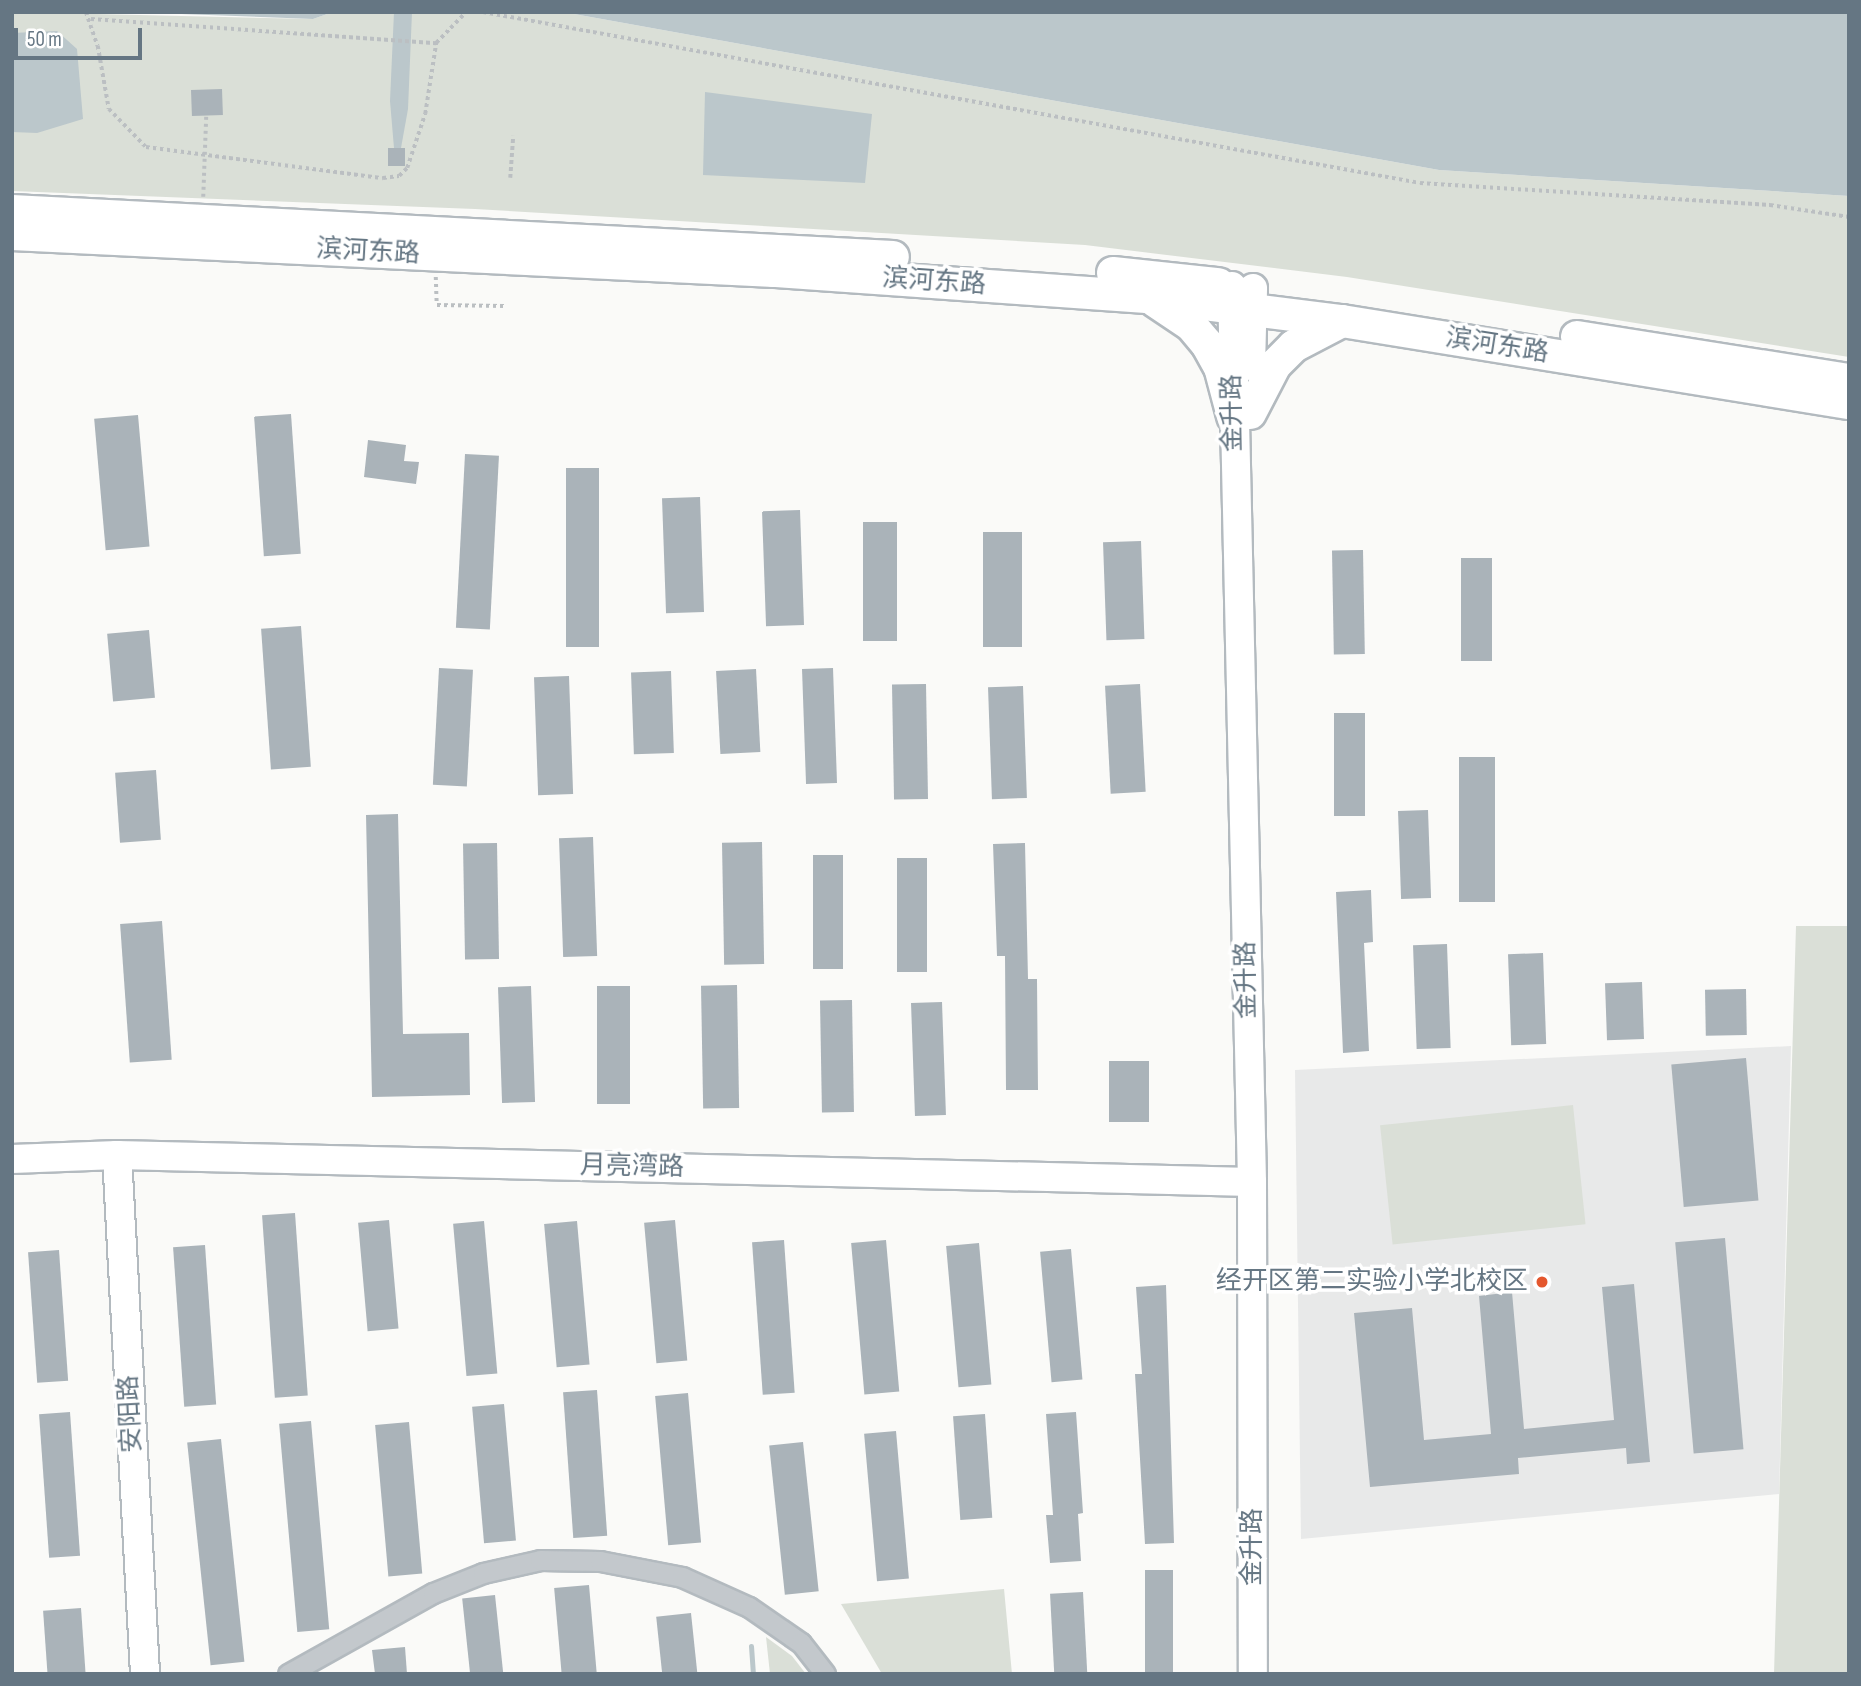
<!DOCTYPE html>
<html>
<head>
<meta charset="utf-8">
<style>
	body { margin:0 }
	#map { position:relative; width:1861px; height:1686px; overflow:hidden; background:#fafaf8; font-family:"Sofia Sans Condensed","Noto Sans SC",sans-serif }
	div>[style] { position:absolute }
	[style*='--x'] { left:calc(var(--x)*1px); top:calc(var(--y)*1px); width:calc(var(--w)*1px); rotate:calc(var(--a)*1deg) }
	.built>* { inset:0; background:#e8e9e9 }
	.green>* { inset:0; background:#dadfd7; transform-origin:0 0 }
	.water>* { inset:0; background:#bbc7cb }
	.stream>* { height:5px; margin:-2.5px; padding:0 2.5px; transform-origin:2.5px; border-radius:2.5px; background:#bbc7cb }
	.building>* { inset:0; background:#aab3b9; transform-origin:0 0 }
	.path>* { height:3.5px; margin-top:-1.75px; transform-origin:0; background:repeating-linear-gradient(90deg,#bbbfc2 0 3.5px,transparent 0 7px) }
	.roads { filter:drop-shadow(2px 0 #b3babf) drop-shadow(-2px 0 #b3babf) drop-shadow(0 2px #b3babf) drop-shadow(0 -2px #b3babf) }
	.street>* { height:19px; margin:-9.5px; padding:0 9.5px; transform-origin:9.5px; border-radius:9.5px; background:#c3c8cc }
	.secondary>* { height:28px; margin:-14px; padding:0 14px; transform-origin:14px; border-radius:14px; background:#fff }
	.primary>* { height:32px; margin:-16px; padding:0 16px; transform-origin:16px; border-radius:16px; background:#fff }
	.path-bridge>* { height:3.5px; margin-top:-1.75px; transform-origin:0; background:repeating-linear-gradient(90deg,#bbbfc2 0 3.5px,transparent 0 7px) }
	.dots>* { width:19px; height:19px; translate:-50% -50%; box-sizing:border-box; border:4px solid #fff; border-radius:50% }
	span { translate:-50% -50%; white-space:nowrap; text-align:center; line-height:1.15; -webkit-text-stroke:7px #fff; paint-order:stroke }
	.street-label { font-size:26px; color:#657683 }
	.poi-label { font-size:26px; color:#657683 }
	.right { translate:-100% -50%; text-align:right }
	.frame { position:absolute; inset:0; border:14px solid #657683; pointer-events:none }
	.scale { position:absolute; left:14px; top:28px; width:128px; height:32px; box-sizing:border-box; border:4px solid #657683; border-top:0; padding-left:9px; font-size:21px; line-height:24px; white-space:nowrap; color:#657683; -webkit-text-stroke:5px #fff; paint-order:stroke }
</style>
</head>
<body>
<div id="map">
	<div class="built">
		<i style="clip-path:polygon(1791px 1046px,1779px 1494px,1301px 1539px,1295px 1070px)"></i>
	</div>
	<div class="green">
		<i style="clip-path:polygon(12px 12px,313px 19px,333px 12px,563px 12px,1439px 170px,1849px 196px,1849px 357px,1347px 277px,1085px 245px,475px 209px,12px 191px)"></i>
		<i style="clip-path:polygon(1796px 926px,1849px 926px,1849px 1674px,1774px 1674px)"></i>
		<i style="left:1573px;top:1105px;width:120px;height:194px;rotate:84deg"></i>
		<i style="clip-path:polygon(1004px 1589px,1012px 1674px,882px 1674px,841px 1604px)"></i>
		<i style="clip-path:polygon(766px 1637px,792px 1656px,806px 1674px,770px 1674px)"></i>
	</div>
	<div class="water">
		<i style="clip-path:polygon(127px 12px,333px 12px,313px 19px)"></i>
		<i style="clip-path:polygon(394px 12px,412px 12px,408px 109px,401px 148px,394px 148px,390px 101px)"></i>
		<i style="clip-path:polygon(563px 12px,1849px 12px,1849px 196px,1439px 170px)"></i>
		<i style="clip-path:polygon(57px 31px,77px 49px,83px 119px,37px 133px,12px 132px,12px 33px)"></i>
		<i style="clip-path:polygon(705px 92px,872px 114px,865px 183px,703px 175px)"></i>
	</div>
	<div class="stream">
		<i style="--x:751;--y:1646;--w:28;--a:86"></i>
	</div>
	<div class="building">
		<i style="left:222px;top:89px;width:26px;height:31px;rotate:88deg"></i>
		<i style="left:388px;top:148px;width:17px;height:18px"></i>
		<i style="left:291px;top:414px;width:140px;height:37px;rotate:86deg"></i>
		<i style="left:138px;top:415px;width:132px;height:44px;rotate:85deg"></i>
		<i style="clip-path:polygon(368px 440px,406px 445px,404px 461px,419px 462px,416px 484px,364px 477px)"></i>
		<i style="left:465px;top:454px;width:34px;height:174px;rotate:3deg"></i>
		<i style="left:566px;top:468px;width:33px;height:179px"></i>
		<i style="left:700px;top:497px;width:115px;height:38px;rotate:88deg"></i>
		<i style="left:800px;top:510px;width:115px;height:38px;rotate:88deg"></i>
		<i style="left:863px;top:522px;width:34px;height:119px"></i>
		<i style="left:983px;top:532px;width:39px;height:115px"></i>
		<i style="left:1141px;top:541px;width:98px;height:38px;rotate:88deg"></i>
		<i style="left:1363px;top:550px;width:104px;height:31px;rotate:89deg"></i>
		<i style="left:1461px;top:558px;width:31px;height:103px"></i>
		<i style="left:301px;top:626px;width:141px;height:40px;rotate:86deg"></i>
		<i style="left:149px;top:630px;width:68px;height:42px;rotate:85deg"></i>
		<i style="left:439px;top:668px;width:34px;height:117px;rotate:3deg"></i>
		<i style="left:833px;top:668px;width:115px;height:31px;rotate:88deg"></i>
		<i style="left:756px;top:669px;width:83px;height:40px;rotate:87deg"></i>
		<i style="left:671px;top:671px;width:82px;height:40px;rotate:88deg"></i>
		<i style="left:569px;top:676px;width:118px;height:35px;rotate:88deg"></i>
		<i style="left:926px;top:684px;width:115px;height:34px;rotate:89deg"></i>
		<i style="left:1140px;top:684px;width:108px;height:35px;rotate:87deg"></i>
		<i style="left:1023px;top:686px;width:112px;height:35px;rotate:88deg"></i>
		<i style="left:1334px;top:713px;width:31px;height:103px"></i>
		<i style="left:1459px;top:757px;width:36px;height:145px"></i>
		<i style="left:156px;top:770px;width:70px;height:41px;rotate:86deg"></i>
		<i style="left:1428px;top:810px;width:88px;height:30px;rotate:88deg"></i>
		<i style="clip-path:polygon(398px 814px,403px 1034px,469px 1033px,470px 1095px,372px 1097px,366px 815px)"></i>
		<i style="left:593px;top:837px;width:119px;height:34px;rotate:88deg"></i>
		<i style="left:762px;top:842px;width:122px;height:40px;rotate:89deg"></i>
		<i style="left:497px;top:843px;width:116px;height:34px;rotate:89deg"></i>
		<i style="clip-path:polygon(1025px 843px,1028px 979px,1037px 979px,1038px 1090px,1006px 1090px,1005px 956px,997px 956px,993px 844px)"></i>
		<i style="left:813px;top:855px;width:30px;height:114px"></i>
		<i style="left:897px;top:858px;width:30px;height:114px"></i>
		<i style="clip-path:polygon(1371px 890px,1373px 942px,1364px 943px,1369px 1051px,1343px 1053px,1336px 892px)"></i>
		<i style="left:162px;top:921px;width:139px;height:42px;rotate:86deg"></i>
		<i style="left:1447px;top:944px;width:104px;height:34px;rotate:88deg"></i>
		<i style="left:1543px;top:953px;width:91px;height:35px;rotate:88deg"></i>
		<i style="left:1642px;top:982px;width:57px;height:37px;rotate:88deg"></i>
		<i style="left:737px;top:985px;width:123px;height:36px;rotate:89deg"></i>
		<i style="left:531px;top:986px;width:116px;height:33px;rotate:88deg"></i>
		<i style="left:597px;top:986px;width:33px;height:118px"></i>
		<i style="left:1746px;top:989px;width:46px;height:41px;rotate:89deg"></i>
		<i style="left:852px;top:1000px;width:112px;height:32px;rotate:89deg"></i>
		<i style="left:942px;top:1002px;width:113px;height:31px;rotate:88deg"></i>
		<i style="left:1746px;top:1058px;width:143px;height:75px;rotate:85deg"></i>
		<i style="left:1109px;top:1061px;width:40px;height:61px"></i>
		<i style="left:295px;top:1213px;width:183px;height:33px;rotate:86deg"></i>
		<i style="left:389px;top:1220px;width:109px;height:31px;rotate:85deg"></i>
		<i style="left:675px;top:1220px;width:141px;height:31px;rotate:85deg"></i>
		<i style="left:484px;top:1221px;width:153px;height:31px;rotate:85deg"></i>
		<i style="left:577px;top:1221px;width:144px;height:33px;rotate:85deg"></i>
		<i style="left:1725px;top:1238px;width:212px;height:50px;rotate:85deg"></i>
		<i style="left:784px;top:1240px;width:153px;height:32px;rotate:86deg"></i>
		<i style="left:886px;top:1240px;width:152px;height:35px;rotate:85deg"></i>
		<i style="left:979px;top:1243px;width:142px;height:33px;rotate:85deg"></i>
		<i style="left:205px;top:1245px;width:160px;height:32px;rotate:86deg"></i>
		<i style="left:1071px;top:1249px;width:131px;height:31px;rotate:85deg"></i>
		<i style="left:59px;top:1250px;width:131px;height:31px;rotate:86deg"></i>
		<i style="clip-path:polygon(1634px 1284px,1650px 1462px,1627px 1464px,1626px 1448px,1518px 1458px,1519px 1474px,1370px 1487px,1354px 1313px,1412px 1308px,1424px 1440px,1491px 1434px,1479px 1296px,1512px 1292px,1524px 1429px,1614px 1420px,1602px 1287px)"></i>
		<i style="clip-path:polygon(1166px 1285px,1174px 1543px,1145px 1544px,1135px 1374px,1142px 1374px,1136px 1287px)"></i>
		<i style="left:597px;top:1390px;width:146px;height:34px;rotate:86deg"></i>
		<i style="left:688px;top:1393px;width:150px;height:33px;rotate:85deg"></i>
		<i style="left:504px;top:1404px;width:137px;height:32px;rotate:85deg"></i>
		<i style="left:70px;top:1412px;width:144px;height:31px;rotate:86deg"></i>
		<i style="clip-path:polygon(1076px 1412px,1083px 1513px,1078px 1514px,1081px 1561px,1050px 1563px,1046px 1515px,1053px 1515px,1046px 1414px)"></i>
		<i style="left:985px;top:1414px;width:104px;height:32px;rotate:86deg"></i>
		<i style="left:311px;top:1421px;width:209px;height:32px;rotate:85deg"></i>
		<i style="left:409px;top:1422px;width:152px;height:34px;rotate:85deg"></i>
		<i style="left:896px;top:1431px;width:148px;height:32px;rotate:85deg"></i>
		<i style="left:221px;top:1439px;width:224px;height:34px;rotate:84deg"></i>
		<i style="left:803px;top:1442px;width:150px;height:34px;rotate:84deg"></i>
		<i style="left:1145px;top:1570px;width:28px;height:104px"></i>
		<i style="left:589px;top:1585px;width:89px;height:35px;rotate:85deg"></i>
		<i style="left:1083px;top:1592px;width:82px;height:33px;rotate:87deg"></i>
		<i style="left:495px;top:1595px;width:79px;height:33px;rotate:84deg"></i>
		<i style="left:81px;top:1608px;width:66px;height:38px;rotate:86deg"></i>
		<i style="left:691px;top:1613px;width:61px;height:35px;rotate:84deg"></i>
		<i style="clip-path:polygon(405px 1647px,407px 1674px,375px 1674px,372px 1650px)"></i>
	</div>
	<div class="path">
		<i style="--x:86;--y:12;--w:36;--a:71"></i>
		<i style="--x:98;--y:46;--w:64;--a:80.1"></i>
		<i style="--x:109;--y:109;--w:53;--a:45.8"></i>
		<i style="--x:146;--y:147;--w:239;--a:7.5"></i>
		<i style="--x:383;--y:178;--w:16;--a:-7"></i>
		<i style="--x:399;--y:176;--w:11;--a:-45"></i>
		<i style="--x:407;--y:168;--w:57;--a:-71.6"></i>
		<i style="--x:425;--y:114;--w:72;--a:-81.2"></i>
		<i style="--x:436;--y:43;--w:43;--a:-45.9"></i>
		<i style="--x:483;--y:12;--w:952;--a:10.34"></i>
		<i style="--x:1420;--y:183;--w:351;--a:3.6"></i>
		<i style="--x:1770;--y:205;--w:80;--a:8.6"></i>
		<i style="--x:91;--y:19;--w:346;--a:4"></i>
		<i style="--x:510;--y:178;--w:42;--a:-85.9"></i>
		<i style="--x:436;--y:277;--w:28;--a:88"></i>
		<i style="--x:437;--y:305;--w:67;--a:0.9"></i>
	</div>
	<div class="roads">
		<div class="street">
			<i style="--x:288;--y:1674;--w:166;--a:-29.2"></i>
			<i style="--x:433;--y:1593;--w:54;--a:-21.8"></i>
			<i style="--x:483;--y:1573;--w:58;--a:-12.8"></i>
			<i style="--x:540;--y:1560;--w:60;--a:1"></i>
			<i style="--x:600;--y:1561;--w:84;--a:11"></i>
			<i style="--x:682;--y:1577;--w:73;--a:24.1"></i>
			<i style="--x:749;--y:1607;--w:63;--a:34.7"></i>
			<i style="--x:801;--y:1643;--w:39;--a:52"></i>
		</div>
		<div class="secondary">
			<i style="--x:1232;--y:286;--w:896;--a:88.72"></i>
			<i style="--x:1252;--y:1182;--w:492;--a:89.9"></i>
			<i style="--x:1251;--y:366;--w:78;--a:-88.5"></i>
			<i style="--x:117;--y:1155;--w:520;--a:86.91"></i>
			<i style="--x:12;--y:1159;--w:105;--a:-2.2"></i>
			<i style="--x:117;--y:1155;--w:1135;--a:1.36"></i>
		</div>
		<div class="primary">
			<i style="--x:12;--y:211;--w:882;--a:2.99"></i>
			<i style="--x:12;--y:234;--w:763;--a:2.78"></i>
			<i style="--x:774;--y:271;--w:375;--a:4"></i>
			<i style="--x:1148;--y:297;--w:195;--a:7.1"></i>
			<i style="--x:1342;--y:321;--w:514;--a:9.19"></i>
			<i style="--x:1113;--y:273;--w:106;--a:6"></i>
			<i style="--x:1155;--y:301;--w:43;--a:33.7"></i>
			<i style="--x:1191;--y:325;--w:25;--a:50"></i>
			<i style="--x:1207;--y:344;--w:26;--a:61"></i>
			<i style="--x:1220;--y:367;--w:51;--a:75.1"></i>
			<i style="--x:1577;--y:337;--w:275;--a:9"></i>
			<i style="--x:1250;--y:413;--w:54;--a:-62.5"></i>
			<i style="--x:1275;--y:365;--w:27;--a:-45"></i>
			<i style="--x:1294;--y:346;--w:54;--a:-27.5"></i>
		</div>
	</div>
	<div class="path-bridge">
		<i style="--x:203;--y:197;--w:82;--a:-87.9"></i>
	</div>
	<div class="dots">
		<i style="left:1542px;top:1282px;background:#e4572e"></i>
	</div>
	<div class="street-label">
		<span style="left:368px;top:252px;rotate:3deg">滨河东路</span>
		<span style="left:934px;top:282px;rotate:4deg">滨河东路</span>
		<span style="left:1497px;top:346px;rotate:9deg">滨河东路</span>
		<span style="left:1233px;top:413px;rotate:-91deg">金升路</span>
		<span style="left:1247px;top:980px;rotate:-91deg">金升路</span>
		<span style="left:632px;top:1167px;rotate:1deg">月亮湾路</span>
		<span style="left:131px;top:1414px;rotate:-93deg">安阳路</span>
		<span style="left:1253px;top:1547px;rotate:-90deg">金升路</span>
	</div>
	<div class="poi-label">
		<span class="right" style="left:1528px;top:1282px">经开区第二实验小学北校区</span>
	</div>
	<div class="frame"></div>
	<div class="scale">50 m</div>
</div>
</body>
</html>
